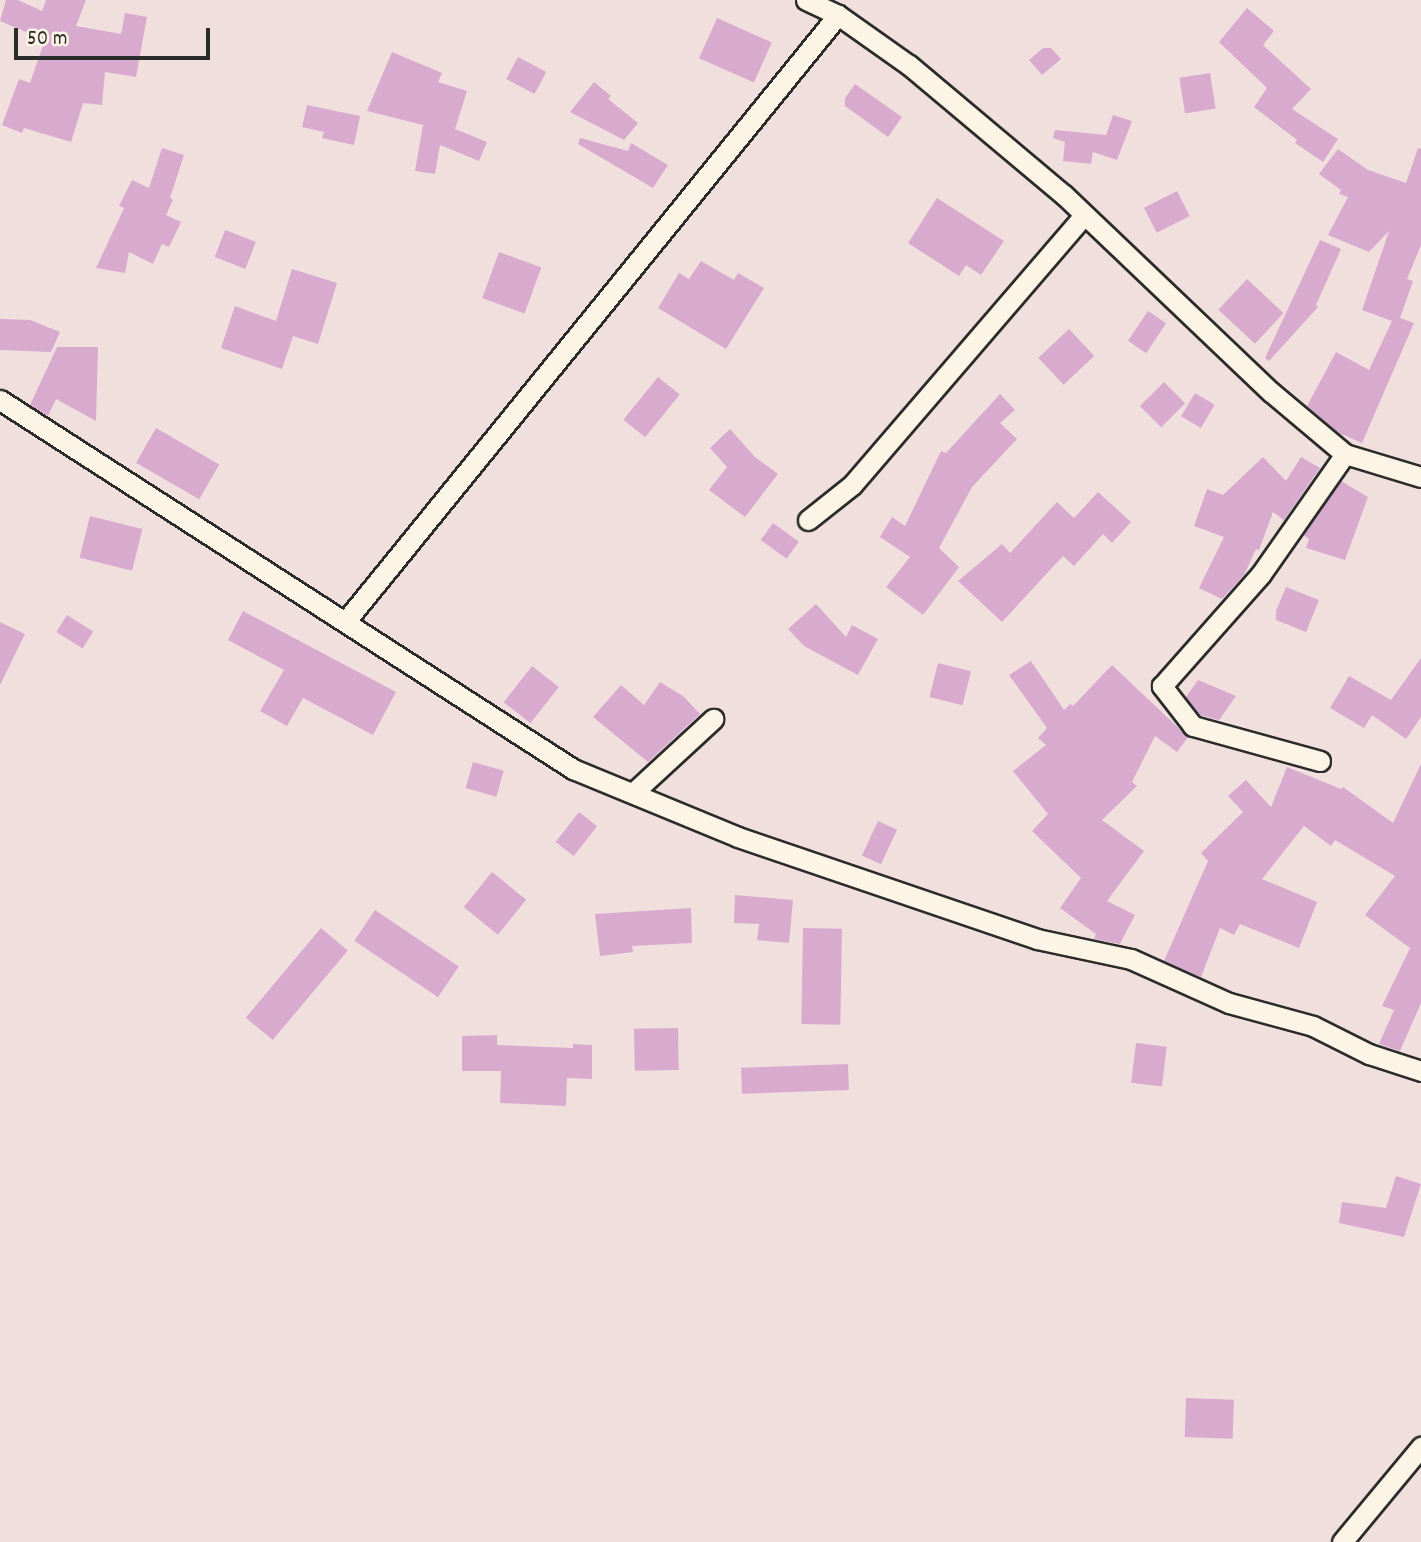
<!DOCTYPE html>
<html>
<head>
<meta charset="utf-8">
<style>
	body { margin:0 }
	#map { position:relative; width:1421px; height:1542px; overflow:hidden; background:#f1dfde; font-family:Dekko,sans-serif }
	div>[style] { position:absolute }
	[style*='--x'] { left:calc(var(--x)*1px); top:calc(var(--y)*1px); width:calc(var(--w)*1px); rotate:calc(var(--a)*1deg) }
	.building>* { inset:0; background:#d8abce; transform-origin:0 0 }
	.roads { filter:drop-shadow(2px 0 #2b2b2b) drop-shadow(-2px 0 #2b2b2b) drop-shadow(0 2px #2b2b2b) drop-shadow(0 -2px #2b2b2b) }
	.street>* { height:19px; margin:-9.5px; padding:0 9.5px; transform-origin:9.5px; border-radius:9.5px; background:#fcf5e5 }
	span { translate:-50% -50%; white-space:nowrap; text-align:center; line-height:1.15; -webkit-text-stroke:5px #fcf5e5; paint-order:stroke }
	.scale { position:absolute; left:14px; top:28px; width:196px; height:32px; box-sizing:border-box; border:4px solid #2b2b2b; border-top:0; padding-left:9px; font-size:21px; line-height:24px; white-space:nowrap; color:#2b2b2b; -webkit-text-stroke:5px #fcf5e5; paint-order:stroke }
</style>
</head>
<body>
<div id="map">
	<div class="building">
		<i style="clip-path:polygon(6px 0,18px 0,42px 11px,46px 0,86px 0,76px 26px,121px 34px,125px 13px,147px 17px,136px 77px,105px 72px,102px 105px,83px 103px,71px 142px,24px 128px,22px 133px,2px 125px,19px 79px,30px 83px,45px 40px,0 21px)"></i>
		<i style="clip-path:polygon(1247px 8px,1274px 31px,1263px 45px,1311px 89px,1292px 109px,1338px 139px,1323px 162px,1295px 143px,1297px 140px,1254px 107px,1267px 88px,1219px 42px)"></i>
		<i style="left:717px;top:18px;width:60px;height:44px;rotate:24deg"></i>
		<i style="clip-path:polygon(1043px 48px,1051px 48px,1061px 59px,1042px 75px,1029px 60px)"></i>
		<i style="clip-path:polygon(392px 52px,442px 73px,438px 82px,467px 91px,455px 129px,487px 142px,479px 161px,440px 145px,435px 174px,415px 171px,423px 125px,367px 111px)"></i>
		<i style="left:518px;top:57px;width:32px;height:25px;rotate:28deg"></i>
		<i style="left:1210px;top:73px;width:36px;height:31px;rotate:81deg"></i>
		<i style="clip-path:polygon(594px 82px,611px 96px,608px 99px,638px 123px,624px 140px,570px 112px)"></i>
		<i style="clip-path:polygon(855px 84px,902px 117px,888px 137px,845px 106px,845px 98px)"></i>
		<i style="clip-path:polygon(307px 105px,360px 116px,354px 145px,322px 138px,324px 132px,302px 127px)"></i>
		<i style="clip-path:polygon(1113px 115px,1132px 121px,1117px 160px,1093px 152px,1091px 164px,1063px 161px,1065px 142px,1053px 138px,1055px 130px,1106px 135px)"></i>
		<i style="clip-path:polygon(580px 138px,628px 151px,631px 143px,668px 165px,653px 188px,578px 144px)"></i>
		<i style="clip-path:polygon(162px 148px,184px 155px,170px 198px,173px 200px,166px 215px,181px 222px,169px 247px,162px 244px,153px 264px,129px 252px,125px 273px,96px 268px,124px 208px,119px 206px,132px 180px,149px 188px)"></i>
		<i style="clip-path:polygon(1418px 148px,1421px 149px,1421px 245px,1407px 279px,1413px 281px,1400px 318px,1414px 323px,1362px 443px,1339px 433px,1307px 406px,1336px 352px,1369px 370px,1392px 321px,1362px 310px,1389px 231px,1369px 252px,1328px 235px,1348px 197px,1339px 194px,1341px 190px,1319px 174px,1338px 149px,1368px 170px,1406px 183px)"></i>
		<i style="left:1177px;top:191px;width:28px;height:37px;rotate:63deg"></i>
		<i style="clip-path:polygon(937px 198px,1004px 241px,981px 275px,966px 265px,959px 276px,908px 243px)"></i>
		<i style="left:225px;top:230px;width:33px;height:29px;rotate:21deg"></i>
		<i style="clip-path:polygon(1320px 240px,1341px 249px,1316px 305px,1318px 307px,1269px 361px,1265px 358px)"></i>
		<i style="left:499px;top:252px;width:45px;height:49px;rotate:20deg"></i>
		<i style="clip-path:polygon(701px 261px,734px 280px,738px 273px,764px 288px,726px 349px,658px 308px,679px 273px,689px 279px)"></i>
		<i style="clip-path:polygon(292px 269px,337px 283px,318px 344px,293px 336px,282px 369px,221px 348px,235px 306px,276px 321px)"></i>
		<i style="left:1247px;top:279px;width:50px;height:42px;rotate:43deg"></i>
		<i style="left:1148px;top:311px;width:22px;height:36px;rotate:34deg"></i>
		<i style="clip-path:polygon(0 319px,30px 320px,60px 332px,51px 352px,0 350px)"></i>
		<i style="left:1069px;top:329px;width:37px;height:42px;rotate:47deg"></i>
		<i style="clip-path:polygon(57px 347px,98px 347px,96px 421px,56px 399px,48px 416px,30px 405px)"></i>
		<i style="left:658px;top:377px;width:28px;height:55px;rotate:39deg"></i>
		<i style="left:1164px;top:382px;width:30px;height:34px;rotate:45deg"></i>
		<i style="left:1195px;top:393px;width:23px;height:27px;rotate:31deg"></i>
		<i style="clip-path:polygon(1000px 394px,1015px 410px,1000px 423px,1017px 439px,972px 487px,939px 548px,959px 567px,923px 615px,886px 587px,910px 557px,880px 537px,892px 517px,905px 526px,941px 451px,946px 453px)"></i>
		<i style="left:156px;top:428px;width:73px;height:40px;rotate:30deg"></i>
		<i style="clip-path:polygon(730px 429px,755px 457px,778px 474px,745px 517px,709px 490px,727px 467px,710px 448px)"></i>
		<i style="clip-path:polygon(1263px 457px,1286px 481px,1301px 457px,1320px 468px,1284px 520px,1273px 512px,1259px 550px,1256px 549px,1244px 575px,1222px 599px,1199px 588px,1224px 537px,1194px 526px,1207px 489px,1223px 495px)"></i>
		<i style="clip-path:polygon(1341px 481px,1368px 497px,1345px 560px,1306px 548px,1309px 539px,1303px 535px)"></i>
		<i style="clip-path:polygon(1098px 492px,1131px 522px,1112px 543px,1103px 534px,1074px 566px,1063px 556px,1002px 622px,958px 581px,1002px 544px,1010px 553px,1057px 502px,1074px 518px)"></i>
		<i style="left:90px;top:516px;width:54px;height:43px;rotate:14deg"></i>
		<i style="left:773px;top:523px;width:32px;height:21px;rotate:36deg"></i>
		<i style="clip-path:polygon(1286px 587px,1319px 600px,1306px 632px,1276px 620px,1276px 611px)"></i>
		<i style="clip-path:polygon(816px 604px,846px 637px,852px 625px,878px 639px,858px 675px,804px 646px,788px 629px)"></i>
		<i style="clip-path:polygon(243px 611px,396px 692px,373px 735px,303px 698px,287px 726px,260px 711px,284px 670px,228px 640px)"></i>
		<i style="left:67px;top:615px;width:31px;height:20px;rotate:32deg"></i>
		<i style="clip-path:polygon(0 622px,25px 634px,0 685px)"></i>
		<i style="clip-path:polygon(1421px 658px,1421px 717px,1406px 739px,1372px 715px,1364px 728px,1330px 708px,1349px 676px,1391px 700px)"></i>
		<i style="clip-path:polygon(1031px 661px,1064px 710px,1070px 704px,1073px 706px,1112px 665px,1188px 737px,1177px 752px,1155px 736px,1132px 782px,1137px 786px,1102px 820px,1144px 851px,1107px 901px,1135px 915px,1120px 944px,1094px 939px,1096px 934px,1060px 908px,1081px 878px,1032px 831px,1048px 814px,1013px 771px,1046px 745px,1038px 738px,1047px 728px,1009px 675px)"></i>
		<i style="left:938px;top:663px;width:34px;height:35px;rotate:14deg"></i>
		<i style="left:532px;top:666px;width:34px;height:46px;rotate:38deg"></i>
		<i style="clip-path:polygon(1198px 680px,1236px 696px,1219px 720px,1200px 715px,1186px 697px)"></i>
		<i style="clip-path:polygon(660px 682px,683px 696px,700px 714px,648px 762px,593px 717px,621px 685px,644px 705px)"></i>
		<i style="left:473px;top:762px;width:32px;height:27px;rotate:16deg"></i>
		<i style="clip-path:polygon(1421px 764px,1421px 1003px,1400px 1051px,1379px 1044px,1394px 1010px,1382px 1006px,1410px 948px,1365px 915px,1395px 876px,1335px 840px,1331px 846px,1304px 826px,1262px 879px,1317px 902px,1299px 948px,1240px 924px,1234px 935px,1220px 928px,1201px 977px,1164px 961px,1208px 861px,1201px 853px,1243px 812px,1228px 796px,1246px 780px,1271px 807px,1287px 767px,1341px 789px,1343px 787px,1393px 823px)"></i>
		<i style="left:579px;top:812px;width:23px;height:38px;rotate:38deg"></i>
		<i style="left:878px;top:821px;width:21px;height:38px;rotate:25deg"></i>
		<i style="left:492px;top:872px;width:44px;height:45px;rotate:39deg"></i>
		<i style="clip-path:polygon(735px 895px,793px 900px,789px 943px,757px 940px,759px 924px,734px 923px)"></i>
		<i style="clip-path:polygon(691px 908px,692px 943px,632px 946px,633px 952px,600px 956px,595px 914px)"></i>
		<i style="left:375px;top:910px;width:101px;height:37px;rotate:34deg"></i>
		<i style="left:321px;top:928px;width:35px;height:117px;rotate:40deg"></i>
		<i style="left:803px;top:928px;width:39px;height:96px;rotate:1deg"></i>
		<i style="left:678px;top:1028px;width:42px;height:44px;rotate:89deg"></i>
		<i style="clip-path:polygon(497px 1035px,497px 1045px,573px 1048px,573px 1044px,592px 1045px,592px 1079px,567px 1078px,566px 1106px,500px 1103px,501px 1071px,462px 1071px,462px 1036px)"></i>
		<i style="left:1136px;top:1043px;width:31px;height:40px;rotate:7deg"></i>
		<i style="left:848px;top:1064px;width:26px;height:107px;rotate:88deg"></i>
		<i style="clip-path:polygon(1396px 1176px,1421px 1184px,1404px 1237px,1339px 1223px,1342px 1202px,1386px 1208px)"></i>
		<i style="left:1186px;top:1398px;width:48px;height:39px;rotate:2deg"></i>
	</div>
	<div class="roads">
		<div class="street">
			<i style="--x:806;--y:0;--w:35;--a:25"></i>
			<i style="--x:838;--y:15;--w:87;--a:35.2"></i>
			<i style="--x:909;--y:65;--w:202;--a:40"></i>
			<i style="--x:1064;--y:195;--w:286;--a:43.6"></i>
			<i style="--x:1271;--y:392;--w:97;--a:40"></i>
			<i style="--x:1345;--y:454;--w:79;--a:16.8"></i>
			<i style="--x:0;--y:400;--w:682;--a:32.78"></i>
			<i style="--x:573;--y:769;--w:178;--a:22.4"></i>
			<i style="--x:738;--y:837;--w:316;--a:18.8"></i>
			<i style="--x:1037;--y:939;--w:96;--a:12"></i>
			<i style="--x:1131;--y:959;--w:107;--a:24.2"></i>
			<i style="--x:1229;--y:1003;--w:87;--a:15.3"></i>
			<i style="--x:1313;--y:1026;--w:63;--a:26.6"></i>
			<i style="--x:1369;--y:1054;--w:55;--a:18.1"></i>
			<i style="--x:808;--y:520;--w:56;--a:-38.5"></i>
			<i style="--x:852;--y:485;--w:356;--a:-49.3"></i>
			<i style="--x:345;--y:622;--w:782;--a:-50.92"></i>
			<i style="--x:1320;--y:761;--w:132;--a:-164.6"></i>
			<i style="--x:1193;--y:726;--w:51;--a:-127.8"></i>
			<i style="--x:1162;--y:686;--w:149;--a:-48.5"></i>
			<i style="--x:1261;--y:574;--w:146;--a:-55"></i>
			<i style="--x:634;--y:792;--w:108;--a:-42.7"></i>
			<i style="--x:1342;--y:1542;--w:124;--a:-50.3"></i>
		</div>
	</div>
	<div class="scale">50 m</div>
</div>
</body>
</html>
